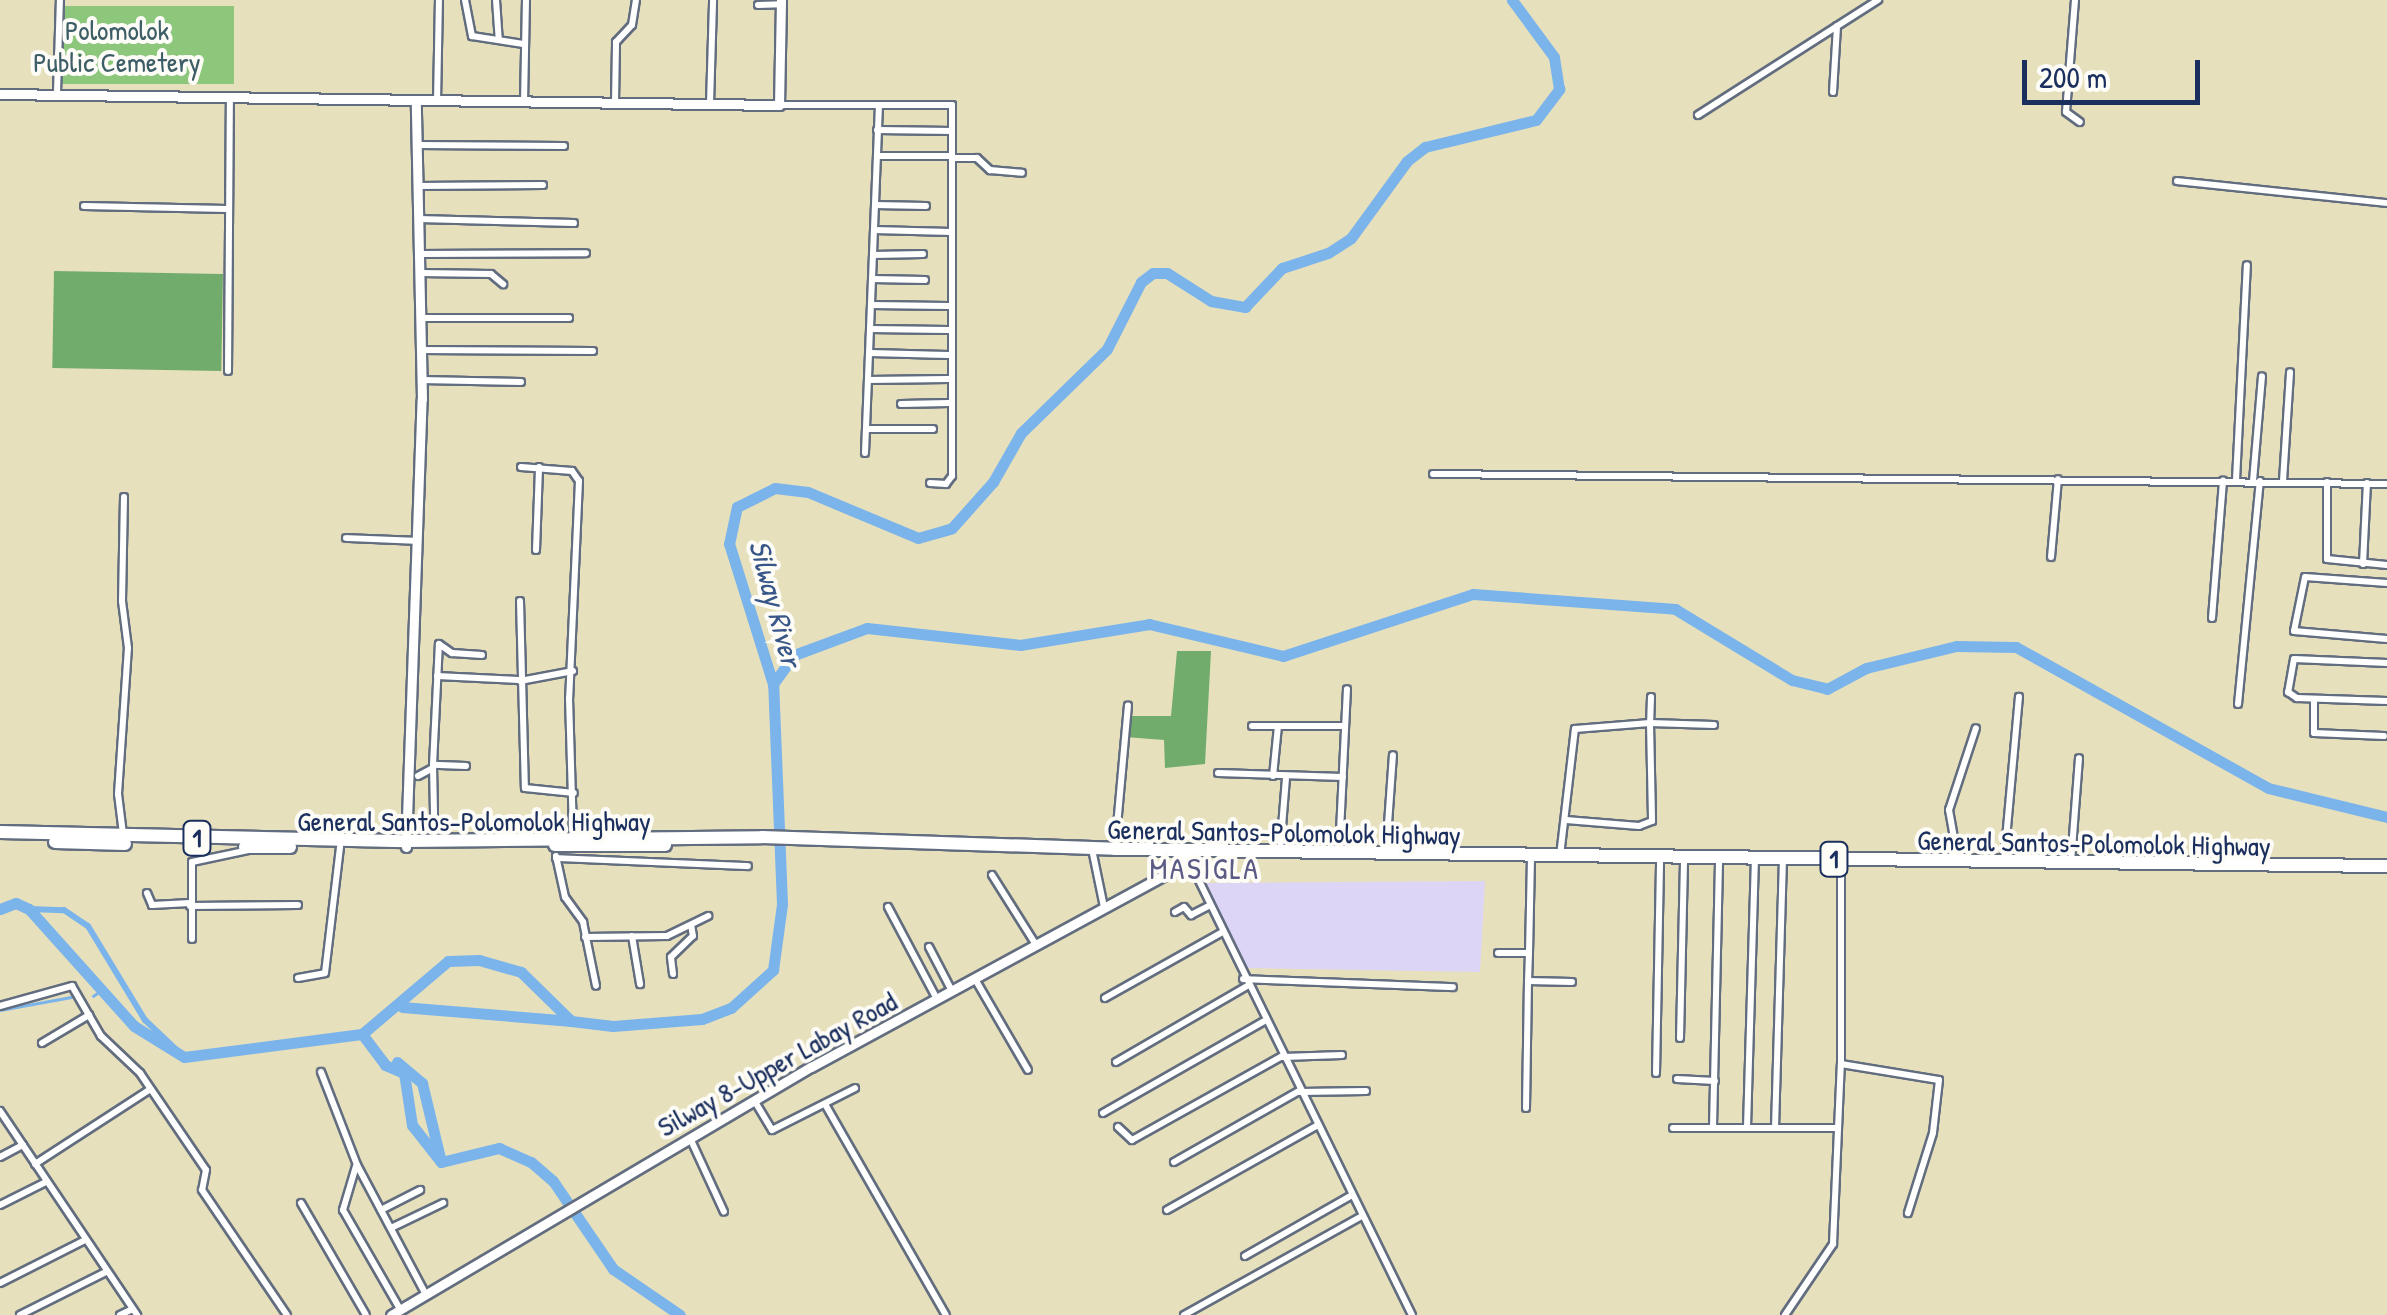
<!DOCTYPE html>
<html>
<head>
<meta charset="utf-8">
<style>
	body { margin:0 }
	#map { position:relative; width:2387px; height:1315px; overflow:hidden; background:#e7e0bd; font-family:"Patrick Hand",sans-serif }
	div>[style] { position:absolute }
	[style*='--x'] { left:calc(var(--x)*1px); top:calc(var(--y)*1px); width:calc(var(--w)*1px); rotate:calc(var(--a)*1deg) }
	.built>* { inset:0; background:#ddd5f6 }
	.green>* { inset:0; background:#8cc77c; transform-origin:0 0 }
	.forest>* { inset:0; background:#71ac6c; transform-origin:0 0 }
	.stream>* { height:2.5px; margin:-1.25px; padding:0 1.25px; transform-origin:1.25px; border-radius:1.25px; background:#7ab4eb }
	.canal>* { height:6px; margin:-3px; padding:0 3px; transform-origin:3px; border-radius:3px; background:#7ab4eb }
	.river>* { height:11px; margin:-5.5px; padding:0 5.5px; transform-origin:5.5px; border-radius:5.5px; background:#7ab4eb }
	.roads { filter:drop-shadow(2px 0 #626d7f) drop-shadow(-2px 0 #626d7f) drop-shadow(0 2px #626d7f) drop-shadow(0 -2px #626d7f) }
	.street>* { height:6px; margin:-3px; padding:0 3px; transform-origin:3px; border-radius:3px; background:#fff }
	.secondary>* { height:9px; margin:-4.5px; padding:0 4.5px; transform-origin:4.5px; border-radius:4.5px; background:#fff }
	.highway>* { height:12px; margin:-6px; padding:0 6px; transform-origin:6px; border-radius:6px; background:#fff }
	span { translate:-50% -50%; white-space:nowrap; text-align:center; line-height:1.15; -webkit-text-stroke:8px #fdfcf7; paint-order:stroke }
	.shield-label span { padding:2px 8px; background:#fdfcf7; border:2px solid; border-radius:8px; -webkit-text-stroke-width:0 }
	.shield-label { font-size:25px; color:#1b2f5e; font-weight:700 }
	.park-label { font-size:28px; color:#3d5d67 }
	.street-label { font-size:28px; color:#1b2f5e }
	.water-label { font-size:30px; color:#385788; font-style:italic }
	.neighbourhood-label { font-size:30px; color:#5b5b86; letter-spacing:2.5px }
	.scale { position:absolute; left:2022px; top:60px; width:178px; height:45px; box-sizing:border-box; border:5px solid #1b2f5e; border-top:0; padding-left:12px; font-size:30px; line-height:35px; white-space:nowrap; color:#1b2f5e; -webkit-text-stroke:8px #fdfcf7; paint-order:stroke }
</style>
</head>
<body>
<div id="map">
	<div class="built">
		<i style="clip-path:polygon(1485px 881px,1480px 972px,1242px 968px,1204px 883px)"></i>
	</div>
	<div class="green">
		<i style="left:60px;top:6px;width:174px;height:78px"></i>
	</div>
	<div class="forest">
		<i style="left:54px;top:271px;width:169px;height:97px;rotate:1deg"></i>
		<i style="clip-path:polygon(1177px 651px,1211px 651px,1205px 764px,1165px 768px,1164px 740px,1125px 737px,1127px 716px,1171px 716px)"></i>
	</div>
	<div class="stream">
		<i style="--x:93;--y:996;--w:14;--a:-34"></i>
		<i style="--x:0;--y:1010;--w:72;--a:-10.4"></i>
	</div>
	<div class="canal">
		<i style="--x:29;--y:909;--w:35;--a:2"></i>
		<i style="--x:64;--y:910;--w:29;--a:34"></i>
		<i style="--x:88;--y:926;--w:110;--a:58.8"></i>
		<i style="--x:145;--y:1020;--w:54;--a:43.5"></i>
	</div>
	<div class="river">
		<i style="--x:773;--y:684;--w:36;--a:-54"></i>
		<i style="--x:794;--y:655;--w:78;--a:-20.3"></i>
		<i style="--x:867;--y:628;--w:154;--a:6.3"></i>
		<i style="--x:1020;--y:645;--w:131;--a:-9.2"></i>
		<i style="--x:1149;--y:624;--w:138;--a:13.4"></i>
		<i style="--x:1283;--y:656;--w:200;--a:-18.1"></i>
		<i style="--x:1473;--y:594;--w:203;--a:4.2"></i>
		<i style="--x:1675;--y:609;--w:137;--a:31.3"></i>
		<i style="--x:1792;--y:680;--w:36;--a:14"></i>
		<i style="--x:1827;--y:689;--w:44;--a:-28.3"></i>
		<i style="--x:1866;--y:668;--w:93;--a:-13.7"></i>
		<i style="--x:1956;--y:646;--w:60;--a:1"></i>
		<i style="--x:2016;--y:647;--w:289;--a:29.2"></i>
		<i style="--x:2268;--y:788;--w:122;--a:13.7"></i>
		<i style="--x:0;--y:909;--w:17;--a:-21"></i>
		<i style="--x:16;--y:903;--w:14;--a:25"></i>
		<i style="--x:29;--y:909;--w:157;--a:48.1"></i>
		<i style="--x:134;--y:1026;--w:59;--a:31.8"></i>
		<i style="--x:184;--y:1057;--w:179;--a:-7.4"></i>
		<i style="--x:362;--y:1034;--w:113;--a:-40.3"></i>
		<i style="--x:448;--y:961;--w:31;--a:-2"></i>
		<i style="--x:479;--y:960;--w:44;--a:15.9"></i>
		<i style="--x:521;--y:972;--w:70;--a:44.4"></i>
		<i style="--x:571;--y:1021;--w:42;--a:6.8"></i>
		<i style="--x:613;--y:1026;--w:89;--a:-4.5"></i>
		<i style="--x:702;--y:1019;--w:31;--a:-21"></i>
		<i style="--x:731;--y:1008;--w:57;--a:-42.1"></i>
		<i style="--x:773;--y:970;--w:67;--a:-82.2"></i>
		<i style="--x:782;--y:904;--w:220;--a:-92.3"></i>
		<i style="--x:773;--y:684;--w:147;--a:-107.4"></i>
		<i style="--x:729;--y:544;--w:38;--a:-78"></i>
		<i style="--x:737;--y:507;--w:42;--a:-26.6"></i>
		<i style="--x:775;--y:488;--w:33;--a:7"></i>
		<i style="--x:808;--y:492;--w:119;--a:22.7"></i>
		<i style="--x:918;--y:538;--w:35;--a:-16"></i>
		<i style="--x:952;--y:528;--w:62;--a:-48.3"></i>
		<i style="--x:993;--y:482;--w:56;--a:-60.3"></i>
		<i style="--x:1021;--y:433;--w:120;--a:-44.3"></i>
		<i style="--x:1107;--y:349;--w:75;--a:-63.1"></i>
		<i style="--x:1141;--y:282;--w:15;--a:-37"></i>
		<i style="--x:1153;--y:273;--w:14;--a:0"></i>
		<i style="--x:1167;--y:273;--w:52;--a:32.5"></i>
		<i style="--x:1211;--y:301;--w:35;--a:10"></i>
		<i style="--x:1245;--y:307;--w:54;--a:-46.5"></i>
		<i style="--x:1282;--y:268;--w:48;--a:-18.1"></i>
		<i style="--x:1328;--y:253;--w:27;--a:-33"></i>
		<i style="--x:1351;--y:238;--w:95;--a:-54"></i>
		<i style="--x:1407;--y:161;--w:23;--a:-38"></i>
		<i style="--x:1425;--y:147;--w:114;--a:-13.7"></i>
		<i style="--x:1536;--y:120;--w:39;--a:-53"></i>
		<i style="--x:1559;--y:89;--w:32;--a:-99"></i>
		<i style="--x:1554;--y:57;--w:71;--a:-126.4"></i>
		<i style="--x:402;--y:1007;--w:170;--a:4.7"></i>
		<i style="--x:362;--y:1034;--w:39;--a:53"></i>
		<i style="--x:385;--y:1065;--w:21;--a:23"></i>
		<i style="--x:404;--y:1073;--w:53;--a:81.3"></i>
		<i style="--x:412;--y:1125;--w:47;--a:51.9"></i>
		<i style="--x:441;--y:1162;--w:60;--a:-13.6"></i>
		<i style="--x:499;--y:1148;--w:35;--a:24"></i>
		<i style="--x:531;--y:1162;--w:29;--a:41"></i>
		<i style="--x:553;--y:1181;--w:107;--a:55.7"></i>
		<i style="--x:613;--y:1269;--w:81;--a:34.5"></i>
		<i style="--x:397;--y:1062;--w:33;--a:40"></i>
		<i style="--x:422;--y:1083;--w:77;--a:76.5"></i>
	</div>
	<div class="roads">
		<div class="street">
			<i style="--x:465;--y:0;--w:37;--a:79"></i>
			<i style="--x:472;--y:36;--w:52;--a:8.9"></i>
			<i style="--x:496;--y:0;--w:39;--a:86"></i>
			<i style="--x:2075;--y:0;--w:112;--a:94.6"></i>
			<i style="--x:2066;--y:112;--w:17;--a:36"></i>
			<i style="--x:758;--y:5;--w:23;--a:-2"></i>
			<i style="--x:1833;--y:92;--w:66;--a:-86.5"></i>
			<i style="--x:57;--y:93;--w:93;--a:-88.2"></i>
			<i style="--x:437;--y:102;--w:102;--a:-88.9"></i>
			<i style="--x:615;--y:102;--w:60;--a:-89"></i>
			<i style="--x:616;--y:42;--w:23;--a:-47"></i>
			<i style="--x:632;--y:25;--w:25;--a:-81"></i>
			<i style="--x:524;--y:103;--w:103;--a:-88.9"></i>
			<i style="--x:710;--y:104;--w:104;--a:-88.3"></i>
			<i style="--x:779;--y:105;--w:173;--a:0"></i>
			<i style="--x:952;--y:105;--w:371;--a:90"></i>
			<i style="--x:952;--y:476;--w:10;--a:127"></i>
			<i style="--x:946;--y:484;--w:16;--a:-176"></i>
			<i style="--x:1698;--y:115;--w:214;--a:-32.6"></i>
			<i style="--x:877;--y:130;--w:75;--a:0.8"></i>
			<i style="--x:417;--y:145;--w:147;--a:0.4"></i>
			<i style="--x:877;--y:156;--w:75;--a:0"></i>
			<i style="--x:952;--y:158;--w:25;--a:0"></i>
			<i style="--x:977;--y:158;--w:18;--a:43"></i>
			<i style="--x:990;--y:170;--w:32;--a:5"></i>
			<i style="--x:2177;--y:181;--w:211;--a:6"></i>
			<i style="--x:418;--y:186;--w:125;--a:-0.5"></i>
			<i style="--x:875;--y:205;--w:51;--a:1.1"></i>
			<i style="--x:84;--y:206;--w:143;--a:1.2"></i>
			<i style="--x:418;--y:219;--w:156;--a:1.5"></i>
			<i style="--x:874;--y:230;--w:77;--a:1.5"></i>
			<i style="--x:419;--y:254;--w:167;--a:-0.3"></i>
			<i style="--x:873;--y:255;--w:50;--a:-1.1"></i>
			<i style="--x:420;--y:273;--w:71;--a:0.8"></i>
			<i style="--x:491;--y:274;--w:16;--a:40"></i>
			<i style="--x:872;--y:279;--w:53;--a:1.1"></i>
			<i style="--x:872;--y:305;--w:77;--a:0.7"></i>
			<i style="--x:420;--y:318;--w:149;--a:0"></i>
			<i style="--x:870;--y:329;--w:79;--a:0.7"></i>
			<i style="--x:420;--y:350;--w:173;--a:0.3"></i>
			<i style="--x:870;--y:353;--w:79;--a:1.5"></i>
			<i style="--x:228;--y:371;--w:273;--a:-89.6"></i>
			<i style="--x:421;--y:380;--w:100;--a:1.1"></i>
			<i style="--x:868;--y:380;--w:81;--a:-0.7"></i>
			<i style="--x:901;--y:404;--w:48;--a:-1.2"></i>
			<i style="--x:867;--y:429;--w:66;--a:0"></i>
			<i style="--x:865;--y:453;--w:348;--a:-87.7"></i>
			<i style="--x:521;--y:467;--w:51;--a:4.5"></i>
			<i style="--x:572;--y:471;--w:12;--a:55"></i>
			<i style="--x:579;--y:481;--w:217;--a:92.6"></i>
			<i style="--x:569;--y:698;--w:138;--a:88.3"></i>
			<i style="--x:1433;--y:474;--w:954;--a:0.6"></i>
			<i style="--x:2236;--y:480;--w:215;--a:-87.1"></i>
			<i style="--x:2253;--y:481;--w:105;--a:-85.1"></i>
			<i style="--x:2283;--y:481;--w:109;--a:-86.3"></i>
			<i style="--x:2327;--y:482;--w:77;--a:90"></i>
			<i style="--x:2327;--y:559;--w:60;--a:5.7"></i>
			<i style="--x:346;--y:538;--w:71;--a:2.4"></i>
			<i style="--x:536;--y:550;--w:83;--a:-87.9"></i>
			<i style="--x:2051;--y:557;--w:78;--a:-84.9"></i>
			<i style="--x:2363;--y:564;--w:81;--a:-87.2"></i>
			<i style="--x:2387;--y:583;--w:82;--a:-175.8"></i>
			<i style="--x:2305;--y:577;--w:55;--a:101.5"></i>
			<i style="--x:2294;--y:631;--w:93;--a:4.9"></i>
			<i style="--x:520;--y:601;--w:187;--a:88.5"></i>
			<i style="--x:525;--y:788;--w:49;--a:5.8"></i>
			<i style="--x:2212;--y:618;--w:138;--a:-85.4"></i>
			<i style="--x:2387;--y:663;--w:93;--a:-177.5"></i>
			<i style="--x:2294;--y:659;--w:34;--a:100"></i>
			<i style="--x:2288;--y:692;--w:11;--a:34"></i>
			<i style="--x:2297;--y:698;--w:90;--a:1.9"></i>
			<i style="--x:437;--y:676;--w:82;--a:2.8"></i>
			<i style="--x:520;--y:681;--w:54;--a:-10.7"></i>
			<i style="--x:1651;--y:697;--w:26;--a:92"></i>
			<i style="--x:1650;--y:723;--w:64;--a:1.8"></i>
			<i style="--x:2314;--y:699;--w:34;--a:90"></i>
			<i style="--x:2314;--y:733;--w:70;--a:2.5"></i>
			<i style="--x:2238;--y:704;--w:224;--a:-84.4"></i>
			<i style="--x:1252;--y:726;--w:92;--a:0"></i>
			<i style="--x:433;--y:765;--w:49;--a:88.8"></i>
			<i style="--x:466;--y:766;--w:33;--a:-178"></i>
			<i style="--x:433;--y:765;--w:121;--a:-87.2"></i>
			<i style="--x:439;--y:644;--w:16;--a:35"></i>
			<i style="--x:452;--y:653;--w:30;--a:4"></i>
			<i style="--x:1218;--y:773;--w:125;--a:1.8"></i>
			<i style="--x:418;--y:776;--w:17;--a:-28"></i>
			<i style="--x:1273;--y:776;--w:50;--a:-84.3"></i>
			<i style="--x:123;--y:834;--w:40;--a:-97.1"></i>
			<i style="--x:118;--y:794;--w:146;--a:-86.1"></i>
			<i style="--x:128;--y:648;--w:47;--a:-97.3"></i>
			<i style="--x:122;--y:601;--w:104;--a:-88.9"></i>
			<i style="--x:1115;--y:848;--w:143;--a:-84.8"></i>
			<i style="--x:1280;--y:851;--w:73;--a:-85.3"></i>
			<i style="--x:1339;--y:852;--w:163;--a:-87.2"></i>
			<i style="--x:1386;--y:852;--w:97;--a:-85.9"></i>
			<i style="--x:1093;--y:854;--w:54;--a:78.3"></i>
			<i style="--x:556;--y:856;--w:42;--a:77.6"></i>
			<i style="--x:565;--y:897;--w:31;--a:54"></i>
			<i style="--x:583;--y:922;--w:65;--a:78.5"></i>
			<i style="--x:1187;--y:856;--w:511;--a:63.89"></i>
			<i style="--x:1560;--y:856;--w:128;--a:-83.3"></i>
			<i style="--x:1575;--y:729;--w:75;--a:-4.6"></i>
			<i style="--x:1650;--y:723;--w:98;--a:88.8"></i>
			<i style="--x:1652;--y:821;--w:14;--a:159"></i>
			<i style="--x:1639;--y:826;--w:73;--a:-175.3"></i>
			<i style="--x:556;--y:858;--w:192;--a:2.4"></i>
			<i style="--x:1841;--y:859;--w:205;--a:90"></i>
			<i style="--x:1841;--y:1064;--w:99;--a:9.3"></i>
			<i style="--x:1939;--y:1080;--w:53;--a:96.5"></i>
			<i style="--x:1933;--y:1133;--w:84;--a:107.4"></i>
			<i style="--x:1958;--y:860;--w:51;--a:-100.2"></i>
			<i style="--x:1949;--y:810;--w:86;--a:-71.8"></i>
			<i style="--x:2004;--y:861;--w:165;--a:-84.8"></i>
			<i style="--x:2071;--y:862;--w:104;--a:-85.6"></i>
			<i style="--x:992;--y:875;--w:83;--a:57.8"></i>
			<i style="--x:147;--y:893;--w:13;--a:67"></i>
			<i style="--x:152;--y:905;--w:38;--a:-3"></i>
			<i style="--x:190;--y:906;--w:108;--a:-0.5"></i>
			<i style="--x:888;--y:907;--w:104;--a:62"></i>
			<i style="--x:1175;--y:912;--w:10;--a:-29"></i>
			<i style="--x:1184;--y:907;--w:11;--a:49"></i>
			<i style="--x:1191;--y:915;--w:20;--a:-27"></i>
			<i style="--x:632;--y:936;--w:49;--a:80.5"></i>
			<i style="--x:585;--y:937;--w:82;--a:-0.7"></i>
			<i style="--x:667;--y:936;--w:46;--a:-26"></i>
			<i style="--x:192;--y:939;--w:77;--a:-90"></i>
			<i style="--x:192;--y:862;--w:67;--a:-12"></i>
			<i style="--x:929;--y:947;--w:50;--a:62.4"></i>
			<i style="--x:1498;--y:953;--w:31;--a:0"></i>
			<i style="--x:1529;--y:953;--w:28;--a:92"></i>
			<i style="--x:1528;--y:981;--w:44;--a:1.3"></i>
			<i style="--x:1529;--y:953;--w:93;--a:-88.8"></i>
			<i style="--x:673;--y:974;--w:17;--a:-97"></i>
			<i style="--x:671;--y:957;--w:30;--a:-44"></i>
			<i style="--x:693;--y:936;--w:11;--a:-100"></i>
			<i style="--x:298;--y:978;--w:27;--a:-10"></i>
			<i style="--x:325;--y:973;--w:127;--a:-83.2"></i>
			<i style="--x:975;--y:979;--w:105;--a:59.8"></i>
			<i style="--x:1243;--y:979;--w:210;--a:2.2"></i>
			<i style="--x:1105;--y:998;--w:133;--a:-29.3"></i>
			<i style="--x:0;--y:1006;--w:75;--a:-15.5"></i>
			<i style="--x:72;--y:986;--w:58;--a:59.9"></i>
			<i style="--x:101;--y:1036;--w:54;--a:43.5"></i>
			<i style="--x:140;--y:1073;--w:117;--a:55.8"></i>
			<i style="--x:206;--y:1170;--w:20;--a:101"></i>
			<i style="--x:202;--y:1190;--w:151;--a:55.8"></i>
			<i style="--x:1680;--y:1038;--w:180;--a:-88.7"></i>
			<i style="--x:42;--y:1043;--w:55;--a:-30.8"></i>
			<i style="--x:1283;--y:1057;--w:59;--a:-1.9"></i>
			<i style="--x:1116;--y:1062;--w:151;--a:-30.1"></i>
			<i style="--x:321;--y:1072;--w:100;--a:68.8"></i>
			<i style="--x:357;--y:1165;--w:147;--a:62"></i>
			<i style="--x:1656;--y:1073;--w:210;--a:-88.9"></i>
			<i style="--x:1677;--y:1079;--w:38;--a:3"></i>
			<i style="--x:1300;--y:1092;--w:66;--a:-0.9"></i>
			<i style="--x:754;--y:1100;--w:35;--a:59"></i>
			<i style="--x:772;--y:1130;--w:93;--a:-26.8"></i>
			<i style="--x:825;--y:1104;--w:243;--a:60.2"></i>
			<i style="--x:1526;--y:1108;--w:127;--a:-89.1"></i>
			<i style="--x:0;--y:1111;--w:246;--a:56.1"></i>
			<i style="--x:1103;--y:1113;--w:185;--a:-29.7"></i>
			<i style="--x:1118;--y:1127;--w:19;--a:43"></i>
			<i style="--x:1132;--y:1140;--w:172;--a:-29.2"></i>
			<i style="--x:1713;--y:1127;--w:269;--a:-88.7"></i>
			<i style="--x:1747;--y:1127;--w:268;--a:-88.3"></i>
			<i style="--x:1673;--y:1128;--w:163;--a:0"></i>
			<i style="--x:1775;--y:1128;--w:269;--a:-88.3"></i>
			<i style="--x:690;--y:1138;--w:81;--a:65.3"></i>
			<i style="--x:0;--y:1157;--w:26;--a:-28"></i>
			<i style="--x:1174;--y:1162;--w:144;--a:-29.6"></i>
			<i style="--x:35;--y:1164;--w:136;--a:-33"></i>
			<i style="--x:356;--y:1166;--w:46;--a:106.5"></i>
			<i style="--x:343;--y:1210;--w:114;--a:60.1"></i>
			<i style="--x:301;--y:1203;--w:129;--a:59.9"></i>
			<i style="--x:0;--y:1205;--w:51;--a:-26.6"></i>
			<i style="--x:381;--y:1210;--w:44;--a:-27.1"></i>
			<i style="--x:1167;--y:1210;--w:171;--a:-29.4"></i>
			<i style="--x:391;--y:1228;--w:58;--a:-25.7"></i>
			<i style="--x:1245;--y:1256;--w:121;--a:-29.7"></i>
			<i style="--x:0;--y:1283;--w:95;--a:-26.8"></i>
			<i style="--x:20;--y:1315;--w:96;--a:-26.6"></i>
			<i style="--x:120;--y:1315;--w:14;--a:-25"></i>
			<i style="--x:1184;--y:1315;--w:201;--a:-29.1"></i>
			<i style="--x:1785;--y:1315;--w:86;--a:-55.9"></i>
			<i style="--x:1833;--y:1244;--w:180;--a:-87.5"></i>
		</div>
		<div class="secondary">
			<i style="--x:0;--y:94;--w:779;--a:0.81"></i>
			<i style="--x:779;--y:105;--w:105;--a:-88.9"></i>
			<i style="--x:406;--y:847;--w:448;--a:-88"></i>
			<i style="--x:422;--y:399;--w:297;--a:-91.2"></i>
			<i style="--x:391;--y:1315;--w:488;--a:-30.6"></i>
			<i style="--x:811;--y:1067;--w:417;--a:-28.5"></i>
			<i style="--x:1177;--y:868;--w:21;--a:-61"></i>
		</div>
		<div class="highway">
			<i style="--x:0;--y:832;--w:406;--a:1.3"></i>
			<i style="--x:406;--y:841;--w:356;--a:-0.6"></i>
			<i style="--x:762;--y:837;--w:353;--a:1.9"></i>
			<i style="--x:1115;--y:849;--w:1272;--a:0.77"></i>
			<i style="--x:55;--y:842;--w:70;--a:1.6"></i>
			<i style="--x:555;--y:845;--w:110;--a:0"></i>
			<i style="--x:245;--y:847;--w:45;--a:0"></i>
		</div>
	</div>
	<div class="shield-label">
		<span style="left:197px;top:838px">1</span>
		<span style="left:1834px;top:859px">1</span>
	</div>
	<div class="park-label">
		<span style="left:117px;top:46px">Polomolok<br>Public Cemetery</span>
	</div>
	<div class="street-label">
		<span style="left:474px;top:821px">General Santos-Polomolok Highway</span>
		<span style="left:1284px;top:832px;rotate:1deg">General Santos-Polomolok Highway</span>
		<span style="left:2094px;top:843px;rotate:1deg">General Santos-Polomolok Highway</span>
		<span style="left:777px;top:1064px;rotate:-29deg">Silway 8-Upper Labay Road</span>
	</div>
	<div class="water-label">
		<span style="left:776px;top:603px;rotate:75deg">Silway River</span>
	</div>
	<div class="neighbourhood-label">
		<span style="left:1205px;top:868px">MASIGLA</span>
	</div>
	<div class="scale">200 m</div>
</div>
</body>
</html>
